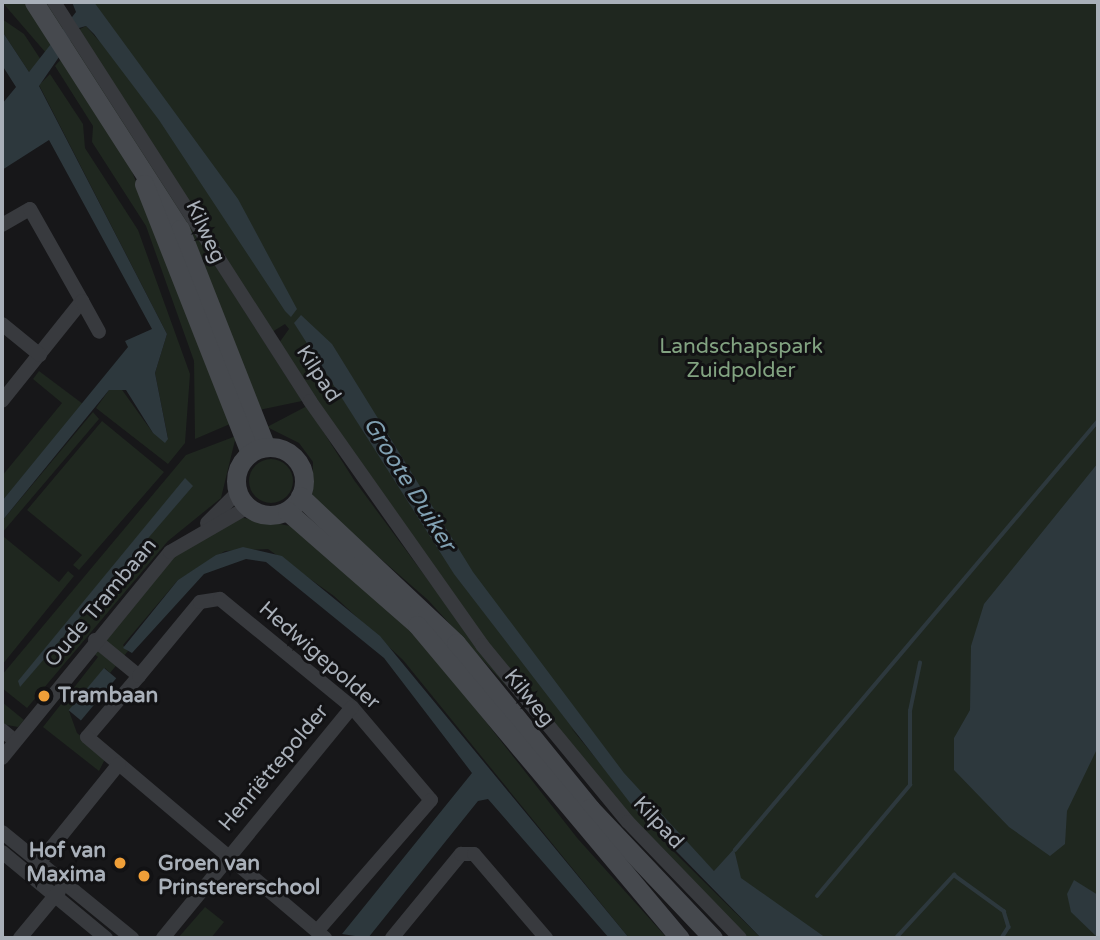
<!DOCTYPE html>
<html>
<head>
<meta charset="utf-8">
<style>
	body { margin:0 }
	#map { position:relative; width:1100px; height:940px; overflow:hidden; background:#171719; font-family:"Varela Round",sans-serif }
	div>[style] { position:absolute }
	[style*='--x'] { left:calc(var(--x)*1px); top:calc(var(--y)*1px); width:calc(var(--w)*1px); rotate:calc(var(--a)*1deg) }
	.green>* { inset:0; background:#1f271f }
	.round { border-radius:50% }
	.water>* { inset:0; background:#2d383d; transform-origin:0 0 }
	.stream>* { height:3.5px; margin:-1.75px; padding:0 1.75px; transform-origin:1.75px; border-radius:1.75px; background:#2d383d }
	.street>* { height:14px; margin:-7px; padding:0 7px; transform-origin:7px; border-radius:7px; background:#383a3e }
	.secondary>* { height:19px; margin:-9.5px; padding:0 9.5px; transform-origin:9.5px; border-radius:9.5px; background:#46494e }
	.secondary>.ring { margin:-9.5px; padding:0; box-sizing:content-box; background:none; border:19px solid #46494e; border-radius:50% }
	.dots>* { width:19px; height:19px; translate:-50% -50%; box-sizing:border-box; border:4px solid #121214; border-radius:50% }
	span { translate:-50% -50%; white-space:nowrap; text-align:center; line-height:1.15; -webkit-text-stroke:6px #121214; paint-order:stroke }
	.street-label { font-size:21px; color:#a9b0b9 }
	.park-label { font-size:21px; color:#82a381 }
	.poi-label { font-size:21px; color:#a9b0b9; font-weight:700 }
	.left { translate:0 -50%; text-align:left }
	.right { translate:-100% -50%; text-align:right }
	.water-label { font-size:23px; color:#81a1b3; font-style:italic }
	.frame { position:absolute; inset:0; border:4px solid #a9b0b9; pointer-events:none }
</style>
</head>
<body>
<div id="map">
	<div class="green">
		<i style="clip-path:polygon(2px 2px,26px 2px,54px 44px,46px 53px)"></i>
		<i style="clip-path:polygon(42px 2px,47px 2px,302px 401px,259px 410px,204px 274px)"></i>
		<i style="clip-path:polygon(75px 2px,1098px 2px,1098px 938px,792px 938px,715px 872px,571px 728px,669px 847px,761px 938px,746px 938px,645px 835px,535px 705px,419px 551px,279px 343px,289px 329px,285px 324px,272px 332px,78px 30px,86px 26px,99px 41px)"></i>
		<i style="clip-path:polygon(2px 19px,24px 34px,41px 60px,29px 72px,2px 31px)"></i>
		<i style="clip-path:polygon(62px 58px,128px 161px,230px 424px,195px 439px,194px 361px,146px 226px,92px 142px,93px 126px,55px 66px)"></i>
		<i style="clip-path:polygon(50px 74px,83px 124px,85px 148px,138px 230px,190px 374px,185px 443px,168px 464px,96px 408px,109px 390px,120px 387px,153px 433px,168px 438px,155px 373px,167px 334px,39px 85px)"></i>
		<i style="clip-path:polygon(39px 371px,83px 404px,2px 501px,2px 476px,62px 403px,33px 379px)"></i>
		<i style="clip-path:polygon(307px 406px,354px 480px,508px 688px,428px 600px,312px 499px,313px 462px,299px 443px,267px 427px)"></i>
		<i style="clip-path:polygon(93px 412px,99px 419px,2px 533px,2px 521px)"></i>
		<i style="clip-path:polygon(102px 421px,164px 472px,79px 570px,73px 565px,82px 555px,27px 510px)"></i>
		<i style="clip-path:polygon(236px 436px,221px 498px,168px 541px,27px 708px,2px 688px,2px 675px,186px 455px)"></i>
		<i class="round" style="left:249px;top:459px;width:44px;height:44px"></i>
		<i style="clip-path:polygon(238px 517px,291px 526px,371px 591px,435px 657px,578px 839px,667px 938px,629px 938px,403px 660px,334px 596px,268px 549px,225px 551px,178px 580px,123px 645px,128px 651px,110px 673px,105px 668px,69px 711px,77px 733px,106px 757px,99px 771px,43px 727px,98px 657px,93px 653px,174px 554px)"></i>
		<i style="clip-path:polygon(4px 537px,59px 582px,68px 571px,74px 576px,2px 665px)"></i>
		<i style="clip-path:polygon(2px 702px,24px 720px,18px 727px,2px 724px)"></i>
		<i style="clip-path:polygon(205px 907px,224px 922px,211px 938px,178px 938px)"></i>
	</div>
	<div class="water">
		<i style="clip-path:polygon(72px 2px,94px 2px,238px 199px,297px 309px,291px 317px,285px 311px,159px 120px,94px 34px,86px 26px,79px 28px,39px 86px,167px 334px,155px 373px,168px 439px,165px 443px,153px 433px,126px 390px,109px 390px,2px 521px,2px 501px,128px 347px,125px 341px,152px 329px,49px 140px,2px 170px,2px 104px,16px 87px,2px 65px,2px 31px,29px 72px,76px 12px)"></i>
		<i style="clip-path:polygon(301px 315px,332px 344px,473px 572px,624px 773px,714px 871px,734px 849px,741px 878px,826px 938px,761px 938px,634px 808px,454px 574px,294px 323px)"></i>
		<i style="clip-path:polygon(1098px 463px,1098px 747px,1067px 811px,1065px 844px,1050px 856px,1009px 827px,954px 770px,954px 738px,970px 710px,971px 646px,984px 604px)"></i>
		<i style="clip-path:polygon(185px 478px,193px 486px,20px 687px,18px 681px)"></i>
		<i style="clip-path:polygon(243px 547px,282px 556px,380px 636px,629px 938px,609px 938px,488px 799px,478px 801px,368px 938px,342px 934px,472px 773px,384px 658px,266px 562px,246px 559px,204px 574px,132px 653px,123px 648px,178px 580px,216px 555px)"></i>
		<i style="left:104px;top:668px;width:16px;height:55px;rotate:40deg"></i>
		<i style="clip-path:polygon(1074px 880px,1098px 895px,1098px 938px,1071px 912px,1067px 894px)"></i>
	</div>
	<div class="stream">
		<i style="--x:735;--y:850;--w:562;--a:-49.76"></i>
		<i style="--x:817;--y:896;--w:145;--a:-50"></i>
		<i style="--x:910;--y:785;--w:74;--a:-90"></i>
		<i style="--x:910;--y:711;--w:49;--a:-78.2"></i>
		<i style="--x:896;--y:938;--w:86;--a:-47.4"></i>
		<i style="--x:954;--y:875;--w:62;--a:35.8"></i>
		<i style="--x:1004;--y:911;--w:17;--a:73"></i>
		<i style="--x:1009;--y:927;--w:13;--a:122"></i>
	</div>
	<div class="street">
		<i style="--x:54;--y:2;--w:474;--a:57.3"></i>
		<i style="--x:310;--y:401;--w:299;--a:54.8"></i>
		<i style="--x:482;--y:645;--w:229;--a:50.5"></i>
		<i style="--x:628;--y:822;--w:161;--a:46"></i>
		<i style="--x:2;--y:225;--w:32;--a:-30"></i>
		<i style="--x:30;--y:209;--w:106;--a:60.5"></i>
		<i style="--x:82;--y:301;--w:128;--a:128.7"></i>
		<i style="--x:82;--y:301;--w:35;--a:61"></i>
		<i style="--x:2;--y:324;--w:49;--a:39.2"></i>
		<i style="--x:207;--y:523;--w:44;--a:-45"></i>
		<i style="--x:95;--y:640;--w:57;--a:39.3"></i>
		<i style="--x:139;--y:676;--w:80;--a:130.4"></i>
		<i style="--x:87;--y:737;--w:312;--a:40.2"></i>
		<i style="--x:139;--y:676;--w:96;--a:-50.5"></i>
		<i style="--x:200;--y:602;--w:20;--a:-9"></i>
		<i style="--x:220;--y:599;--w:171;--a:39.3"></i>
		<i style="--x:352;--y:707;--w:122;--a:49.7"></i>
		<i style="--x:431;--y:800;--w:174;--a:131"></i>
		<i style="--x:2;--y:730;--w:17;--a:40"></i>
		<i style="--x:2;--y:758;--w:266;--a:-50.8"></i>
		<i style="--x:170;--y:552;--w:90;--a:-30"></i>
		<i style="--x:2;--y:832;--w:168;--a:39.2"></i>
		<i style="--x:2;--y:852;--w:135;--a:39.6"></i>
		<i style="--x:39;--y:863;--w:127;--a:-51.1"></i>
		<i style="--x:20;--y:938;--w:61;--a:-50.3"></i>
		<i style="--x:163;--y:938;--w:298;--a:-50.7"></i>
		<i style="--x:392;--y:938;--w:109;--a:-50.6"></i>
		<i style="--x:461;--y:854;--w:13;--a:0"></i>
		<i style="--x:474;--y:854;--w:111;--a:49.4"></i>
	</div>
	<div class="secondary">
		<i style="--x:34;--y:2;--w:270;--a:57.3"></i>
		<i style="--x:180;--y:229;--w:234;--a:68.5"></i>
		<i style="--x:144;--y:184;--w:289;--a:68.5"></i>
		<i class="ring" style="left:236px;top:447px;width:49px;height:49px"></i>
		<i style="--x:300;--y:496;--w:214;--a:43.3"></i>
		<i style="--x:456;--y:643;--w:213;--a:50.9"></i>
		<i style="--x:590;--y:808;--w:179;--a:46.6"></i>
		<i style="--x:287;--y:511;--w:173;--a:41.2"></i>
		<i style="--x:417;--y:625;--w:409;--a:50"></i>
	</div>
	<div class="dots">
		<i style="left:44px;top:696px;background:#f09f38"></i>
		<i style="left:120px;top:863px;background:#f09f38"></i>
		<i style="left:144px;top:876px;background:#f09f38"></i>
	</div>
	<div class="street-label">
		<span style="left:205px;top:232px;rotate:65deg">Kilweg</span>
		<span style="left:318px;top:374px;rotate:57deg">Kilpad</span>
		<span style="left:101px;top:603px;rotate:-50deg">Oude Trambaan</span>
		<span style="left:319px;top:656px;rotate:41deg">Hedwigepolder</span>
		<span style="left:529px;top:698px;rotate:51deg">Kilweg</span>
		<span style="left:274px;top:768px;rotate:-50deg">Henriëttepolder</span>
		<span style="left:658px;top:823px;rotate:47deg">Kilpad</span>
	</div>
	<div class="park-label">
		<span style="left:741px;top:359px">Landschapspark<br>Zuidpolder</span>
	</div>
	<div class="poi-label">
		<span class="left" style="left:58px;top:696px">Trambaan</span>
		<span class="right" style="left:106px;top:863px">Hof van<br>Maxima</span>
		<span class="left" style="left:158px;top:876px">Groen van<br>Prinstererschool</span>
	</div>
	<div class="water-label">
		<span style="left:409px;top:484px;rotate:58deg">Groote Duiker</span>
	</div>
	<div class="frame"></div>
</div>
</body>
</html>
